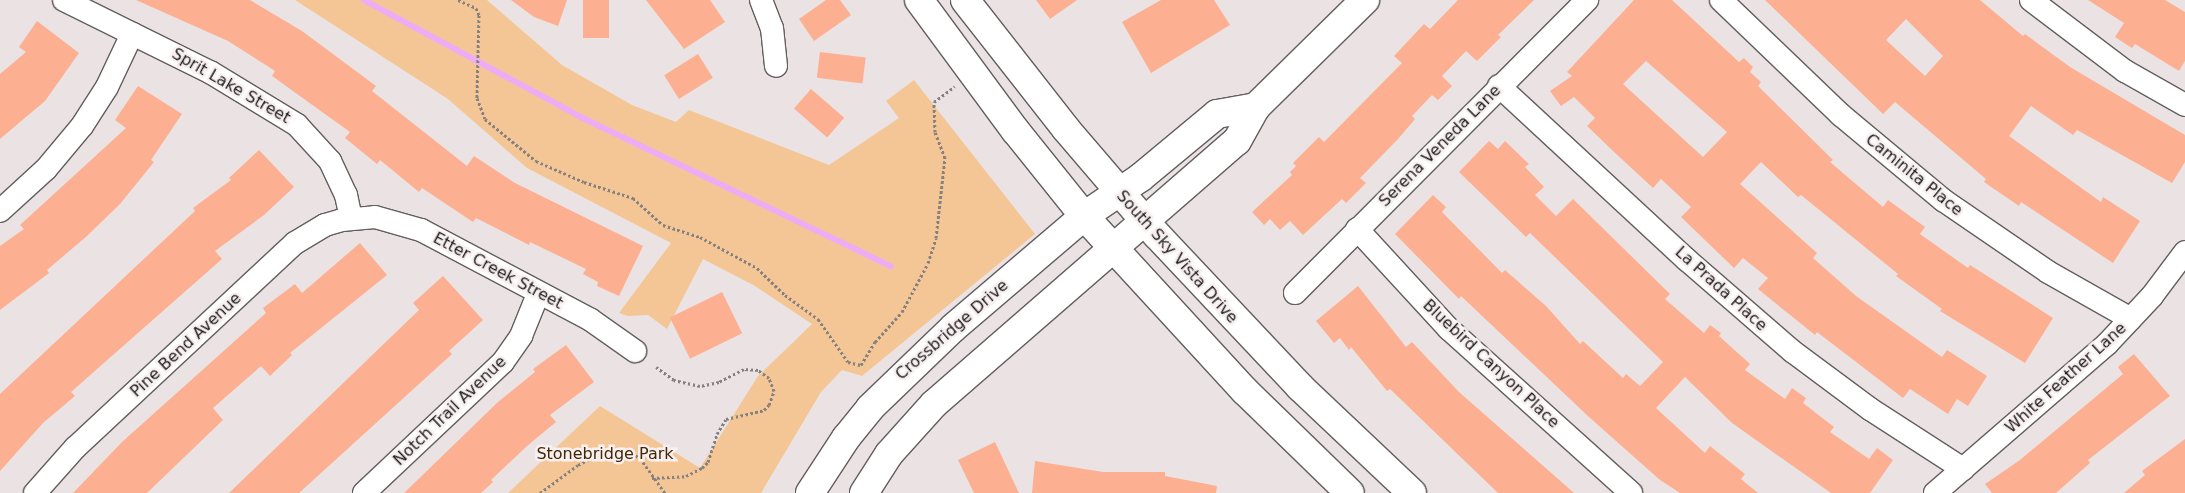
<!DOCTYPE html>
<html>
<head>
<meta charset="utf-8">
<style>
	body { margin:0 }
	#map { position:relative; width:2185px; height:493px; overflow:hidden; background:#ebe3e3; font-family:"DejaVu Sans",sans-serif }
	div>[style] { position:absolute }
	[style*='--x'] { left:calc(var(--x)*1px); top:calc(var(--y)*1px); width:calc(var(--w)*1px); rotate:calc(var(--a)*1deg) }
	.green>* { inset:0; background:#f4c695 }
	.stream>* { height:5.5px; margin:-2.75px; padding:0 2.75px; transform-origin:2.75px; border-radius:2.75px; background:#eeacf7 }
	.building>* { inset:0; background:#fcaf91; transform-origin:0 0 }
	.path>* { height:3px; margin-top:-1.5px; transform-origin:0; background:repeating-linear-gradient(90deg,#868181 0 2.5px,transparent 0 5px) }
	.roads { filter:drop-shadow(1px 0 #645e5e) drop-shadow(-1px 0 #645e5e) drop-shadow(0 1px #645e5e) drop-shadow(0 -1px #645e5e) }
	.street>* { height:22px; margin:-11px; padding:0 11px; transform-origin:11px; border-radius:11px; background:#fff }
	.secondary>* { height:28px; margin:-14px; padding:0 14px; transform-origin:14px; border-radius:14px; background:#fff }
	span { translate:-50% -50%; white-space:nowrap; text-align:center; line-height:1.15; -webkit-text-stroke:5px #f8f0f0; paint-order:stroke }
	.street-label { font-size:16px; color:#1d1b1b }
	.park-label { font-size:16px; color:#412703 }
</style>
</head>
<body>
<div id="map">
	<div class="green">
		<i style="clip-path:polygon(295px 0,487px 0,562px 65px,632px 105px,676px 122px,689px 110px,829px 165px,899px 118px,886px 101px,914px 80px,1035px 234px,862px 376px,842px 370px,821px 392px,761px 493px,508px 493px,600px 406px,700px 468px,758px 376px,812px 324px,755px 286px,703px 259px,667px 329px,648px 315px,628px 316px,619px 313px,671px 243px,527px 168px,448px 99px)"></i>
	</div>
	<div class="stream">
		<i style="--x:364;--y:0;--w:247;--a:28.3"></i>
		<i style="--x:581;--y:117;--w:344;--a:25.7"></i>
	</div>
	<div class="building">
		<i style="clip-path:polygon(136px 0,250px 0,302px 31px,376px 86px,372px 91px,467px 166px,474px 156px,515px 183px,643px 246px,619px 296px,597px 286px,598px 282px,583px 274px,586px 269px,530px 242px,529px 245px,476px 218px,473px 222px,422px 188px,419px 192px,380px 160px,377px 164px,345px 138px,350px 132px,272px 76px,275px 71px,228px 41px)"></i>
		<i style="clip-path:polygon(511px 0,567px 0,558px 26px,534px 17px)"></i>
		<i style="left:583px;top:0;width:26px;height:38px"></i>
		<i style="clip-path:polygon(646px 0,710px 0,725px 22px,684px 49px)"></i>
		<i style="clip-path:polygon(826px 0,840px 0,851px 15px,814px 41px,799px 19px)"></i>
		<i style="clip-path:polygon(1036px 0,1077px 0,1050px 19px)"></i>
		<i style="clip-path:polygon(1161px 0,1214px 0,1230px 25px,1151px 73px,1122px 22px)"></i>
		<i style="clip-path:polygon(1458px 0,1534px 0,1498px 35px,1501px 37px,1477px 61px,1466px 51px,1442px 76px,1452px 86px,1438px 100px,1432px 95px,1412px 116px,1415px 119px,1399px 138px,1360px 178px,1366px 183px,1346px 203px,1342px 199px,1303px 235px,1290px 221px,1280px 230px,1270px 219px,1264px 225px,1252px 212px,1292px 175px,1290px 172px,1296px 166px,1293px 163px,1319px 137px,1324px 142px,1402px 63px,1394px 56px,1424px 24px,1430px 29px)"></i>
		<i style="clip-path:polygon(evenodd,1634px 0,1672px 0,1739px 62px,1744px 58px,1753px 67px,1750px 72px,1761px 82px,1758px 86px,1833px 160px,1830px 162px,1883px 207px,1888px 200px,1925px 227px,1920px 234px,1968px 268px,1970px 265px,2053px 318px,2025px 363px,1940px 311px,1942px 309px,1896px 276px,1898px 274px,1801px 195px,1798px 197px,1761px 162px,1740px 184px,1817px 253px,1813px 258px,1856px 296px,1942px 357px,1947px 350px,1987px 376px,1968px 406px,1957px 399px,1948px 414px,1910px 389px,1903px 398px,1817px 332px,1815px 335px,1758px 289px,1768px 278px,1743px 258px,1734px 268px,1681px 217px,1691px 207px,1661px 179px,1653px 188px,1612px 150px,1587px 126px,1595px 118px,1574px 97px,1561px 106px,1550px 91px,1572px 76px,1567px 72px,1634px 0,1646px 61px,1727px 132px,1703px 157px,1623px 84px,1646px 61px)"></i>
		<i style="clip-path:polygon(evenodd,1765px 0,1980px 0,2023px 36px,2025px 34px,2070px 67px,2185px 135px,2185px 162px,2172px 183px,2077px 130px,2073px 135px,2031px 106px,2009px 136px,2101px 202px,2103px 197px,2140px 221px,2113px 263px,2021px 202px,2019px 206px,1984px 182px,1986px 179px,1895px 102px,1883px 114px,1765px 0,1906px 19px,1943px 56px,1925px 76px,1886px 40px,1906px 19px)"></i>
		<i style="clip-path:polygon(2088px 0,2165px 0,2185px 12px,2185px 61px,2179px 71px,2135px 44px,2132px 48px,2115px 37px,2124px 23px)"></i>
		<i style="clip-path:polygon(37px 21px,79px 53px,45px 101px,0 139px,0 74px,26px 52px,19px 47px)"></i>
		<i style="left:820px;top:52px;width:46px;height:26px;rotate:7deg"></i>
		<i style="left:698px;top:54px;width:28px;height:40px;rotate:58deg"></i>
		<i style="clip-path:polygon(138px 86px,182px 114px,151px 160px,154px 162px,120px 204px,87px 236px,47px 270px,49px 273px,0 310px,0 246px,24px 229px,20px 225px,126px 128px,115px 120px)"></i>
		<i style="left:811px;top:89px;width:44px;height:26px;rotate:41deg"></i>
		<i style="clip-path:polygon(1489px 141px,1498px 149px,1505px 141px,1529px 164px,1525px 167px,1544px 187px,1535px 195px,1556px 216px,1573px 199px,1670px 294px,1665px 299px,1704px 333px,1710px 325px,1721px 333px,1719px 336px,1750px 364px,1745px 370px,1785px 399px,1792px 388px,1806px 398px,1803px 403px,1834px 427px,1830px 432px,1869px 459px,1877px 448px,1893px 460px,1870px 493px,1831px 493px,1732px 423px,1685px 377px,1656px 408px,1705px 453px,1710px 446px,1745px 474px,1741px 479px,1758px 493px,1680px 493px,1660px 480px,1589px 417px,1461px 296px,1459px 299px,1395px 234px,1433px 195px,1446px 207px,1442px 212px,1502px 273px,1505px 270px,1546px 306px,1580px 344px,1583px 341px,1623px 378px,1626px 374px,1640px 386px,1663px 362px,1530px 233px,1526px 237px,1459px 172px)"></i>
		<i style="clip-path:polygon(259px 150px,294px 187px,264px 215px,215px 251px,222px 259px,71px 392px,75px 396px,43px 423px,0 471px,0 394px,195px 211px,193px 208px,231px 180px,229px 178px)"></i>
		<i style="clip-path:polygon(360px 243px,387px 275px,290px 353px,292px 355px,270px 376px,261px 366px,213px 408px,223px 420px,147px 493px,73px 493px,122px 442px,266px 313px,263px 308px,295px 284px,302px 293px)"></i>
		<i style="clip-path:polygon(443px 276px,483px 320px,449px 351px,452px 354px,299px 493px,229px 493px,419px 310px,413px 303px)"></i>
		<i style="clip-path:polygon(1358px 286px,1406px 347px,1412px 342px,1459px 392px,1574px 493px,1498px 493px,1390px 389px,1387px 391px,1351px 347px,1349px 350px,1340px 338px,1334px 343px,1316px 321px)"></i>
		<i style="left:722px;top:292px;width:46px;height:58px;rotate:64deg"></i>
		<i style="clip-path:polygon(566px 345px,594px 382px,550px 415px,556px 422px,527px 446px,491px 480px,493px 482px,481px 493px,404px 493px,498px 402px,535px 372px,533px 369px)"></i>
		<i style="clip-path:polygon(2134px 354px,2170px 396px,2088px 460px,2090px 463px,2056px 493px,1992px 493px,1985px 484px,2020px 460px,2123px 374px,2118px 367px)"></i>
		<i style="clip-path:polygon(2185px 439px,2185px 493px,2124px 493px,2145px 475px,2142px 471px)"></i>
		<i style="clip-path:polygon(995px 442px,1019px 493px,974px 493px,958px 460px)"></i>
		<i style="clip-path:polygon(1035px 461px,1103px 472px,1165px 472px,1165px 476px,1217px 486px,1216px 493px,1032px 493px)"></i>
	</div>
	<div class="path">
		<i style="--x:458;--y:0;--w:20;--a:24"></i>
		<i style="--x:476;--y:8;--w:8;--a:67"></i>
		<i style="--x:479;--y:15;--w:83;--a:91.4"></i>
		<i style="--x:477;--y:98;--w:22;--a:69"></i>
		<i style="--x:485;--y:119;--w:66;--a:39.5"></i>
		<i style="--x:536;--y:161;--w:52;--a:23.6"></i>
		<i style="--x:584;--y:182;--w:52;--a:18.1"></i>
		<i style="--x:633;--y:198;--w:40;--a:42"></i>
		<i style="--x:663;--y:225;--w:39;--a:18"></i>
		<i style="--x:700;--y:237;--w:65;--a:28.5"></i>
		<i style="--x:757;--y:268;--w:39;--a:44"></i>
		<i style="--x:785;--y:295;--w:41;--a:36"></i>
		<i style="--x:818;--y:319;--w:52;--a:55.1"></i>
		<i style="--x:848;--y:362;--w:13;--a:13"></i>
		<i style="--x:861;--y:365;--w:27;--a:-59"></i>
		<i style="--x:875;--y:342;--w:40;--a:-48"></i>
		<i style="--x:902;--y:312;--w:55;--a:-62"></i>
		<i style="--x:928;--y:263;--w:26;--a:-72"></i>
		<i style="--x:936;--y:238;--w:81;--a:-83.6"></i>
		<i style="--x:945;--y:158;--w:28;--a:-111"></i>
		<i style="--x:935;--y:132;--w:30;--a:-92"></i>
		<i style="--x:934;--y:102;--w:26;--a:-37"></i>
		<i style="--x:652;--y:478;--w:34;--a:-3"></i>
		<i style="--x:686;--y:476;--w:18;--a:-27"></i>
		<i style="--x:702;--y:468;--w:8;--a:-45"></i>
		<i style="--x:708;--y:462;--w:29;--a:-72"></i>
		<i style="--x:717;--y:434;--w:17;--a:-59"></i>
		<i style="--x:726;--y:419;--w:39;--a:-13"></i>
		<i style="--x:764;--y:410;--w:7;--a:-45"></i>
		<i style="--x:769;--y:405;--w:15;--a:-70"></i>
		<i style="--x:774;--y:391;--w:14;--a:-111"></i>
		<i style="--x:769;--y:378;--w:14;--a:-144"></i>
		<i style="--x:758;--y:370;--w:14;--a:-176"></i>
		<i style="--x:744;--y:369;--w:28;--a:153"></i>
		<i style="--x:719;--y:382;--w:19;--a:168"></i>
		<i style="--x:700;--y:386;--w:27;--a:-167"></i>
		<i style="--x:674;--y:380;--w:22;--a:-144"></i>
		<i style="--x:540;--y:493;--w:47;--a:-36.4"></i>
		<i style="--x:578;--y:465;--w:33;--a:-27"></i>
		<i style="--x:607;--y:450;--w:24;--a:7"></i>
		<i style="--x:631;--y:453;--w:10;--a:29"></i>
		<i style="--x:640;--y:458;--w:43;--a:54.5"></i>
	</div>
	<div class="roads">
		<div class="street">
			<i style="--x:64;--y:0;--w:163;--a:26.3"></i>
			<i style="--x:210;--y:72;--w:102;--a:31.3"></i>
			<i style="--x:297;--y:125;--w:49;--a:47.5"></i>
			<i style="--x:330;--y:161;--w:38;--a:65"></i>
			<i style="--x:346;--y:195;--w:24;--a:78"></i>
			<i style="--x:761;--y:0;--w:30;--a:69"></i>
			<i style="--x:772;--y:28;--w:38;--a:84"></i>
			<i style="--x:1721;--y:0;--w:166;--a:43.8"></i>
			<i style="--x:1841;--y:115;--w:133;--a:39.8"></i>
			<i style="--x:1943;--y:200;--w:127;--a:34.4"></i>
			<i style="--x:2048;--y:272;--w:95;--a:29.5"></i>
			<i style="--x:2031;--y:0;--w:118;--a:37.1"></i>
			<i style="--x:2125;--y:71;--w:69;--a:29.5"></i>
			<i style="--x:1499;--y:86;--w:256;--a:42.8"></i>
			<i style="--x:1687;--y:260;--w:139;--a:40.9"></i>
			<i style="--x:1792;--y:351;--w:97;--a:36.6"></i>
			<i style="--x:1870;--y:409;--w:111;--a:32.8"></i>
			<i style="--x:0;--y:211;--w:62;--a:-42.4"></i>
			<i style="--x:46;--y:169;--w:56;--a:-50.1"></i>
			<i style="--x:82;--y:126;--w:46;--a:-57.3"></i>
			<i style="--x:107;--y:87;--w:59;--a:-64.7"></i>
			<i style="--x:1357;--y:229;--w:136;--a:47.4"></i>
			<i style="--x:1449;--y:329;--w:245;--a:42"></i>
			<i style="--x:1295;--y:293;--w:414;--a:-45.1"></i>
			<i style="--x:35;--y:493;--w:60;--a:-48.4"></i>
			<i style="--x:75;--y:448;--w:301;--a:-43"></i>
			<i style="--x:295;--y:243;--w:35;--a:-31"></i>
			<i style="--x:325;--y:225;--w:18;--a:-16"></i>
			<i style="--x:342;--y:220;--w:33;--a:-5"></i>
			<i style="--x:375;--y:217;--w:48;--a:15.8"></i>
			<i style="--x:421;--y:230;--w:192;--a:27.9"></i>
			<i style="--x:591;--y:320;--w:54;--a:35.2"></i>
			<i style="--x:364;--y:493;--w:191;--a:-43.3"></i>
			<i style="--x:503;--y:362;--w:32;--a:-55"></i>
			<i style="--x:521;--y:336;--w:45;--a:-68"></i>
			<i style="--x:1935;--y:493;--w:228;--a:-40.9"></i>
			<i style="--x:2107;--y:344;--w:66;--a:-46.8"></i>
			<i style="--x:2152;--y:296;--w:55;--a:-53.1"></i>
		</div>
		<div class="secondary">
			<i style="--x:919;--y:0;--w:162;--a:53.6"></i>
			<i style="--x:1015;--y:130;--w:110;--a:51.3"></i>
			<i style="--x:1084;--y:216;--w:238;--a:47.4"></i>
			<i style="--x:1245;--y:391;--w:146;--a:44.2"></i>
			<i style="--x:965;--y:0;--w:164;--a:51.9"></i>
			<i style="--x:1066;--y:129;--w:140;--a:49.4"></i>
			<i style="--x:1157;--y:235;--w:209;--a:46.7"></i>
			<i style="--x:1300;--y:387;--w:154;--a:43.4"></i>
			<i style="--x:810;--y:493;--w:66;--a:-56.8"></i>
			<i style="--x:846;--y:438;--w:38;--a:-51"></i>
			<i style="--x:870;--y:408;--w:115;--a:-43.9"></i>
			<i style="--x:953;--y:328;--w:172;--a:-40.5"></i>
			<i style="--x:1084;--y:216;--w:68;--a:-34.2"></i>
			<i style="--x:1140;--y:178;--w:100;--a:-39.7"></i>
			<i style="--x:1217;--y:114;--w:40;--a:-10"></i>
			<i style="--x:864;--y:493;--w:46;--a:-57.3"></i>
			<i style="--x:889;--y:454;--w:67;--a:-48"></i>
			<i style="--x:934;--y:404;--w:401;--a:-41"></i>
			<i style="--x:1237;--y:141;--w:39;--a:-61"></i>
			<i style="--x:1256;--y:107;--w:153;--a:-44.5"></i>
		</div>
	</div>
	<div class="street-label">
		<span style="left:231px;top:86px;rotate:30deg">Sprit Lake Street</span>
		<span style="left:1440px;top:146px;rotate:-45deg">Serena Veneda Lane</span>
		<span style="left:1914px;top:175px;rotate:39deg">Caminita Place</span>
		<span style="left:1177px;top:257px;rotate:48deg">South Sky Vista Drive</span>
		<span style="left:498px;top:271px;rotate:28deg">Etter Creek Street</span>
		<span style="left:1721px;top:289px;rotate:42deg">La Prada Place</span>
		<span style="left:952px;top:330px;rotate:-41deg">Crossbridge Drive</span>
		<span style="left:186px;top:345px;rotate:-43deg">Pine Bend Avenue</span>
		<span style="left:1491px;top:364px;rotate:43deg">Bluebird Canyon Place</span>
		<span style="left:2066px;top:378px;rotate:-42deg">White Feather Lane</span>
		<span style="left:450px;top:411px;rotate:-44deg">Notch Trail Avenue</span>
	</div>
	<div class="park-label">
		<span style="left:605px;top:454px">Stonebridge Park</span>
	</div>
</div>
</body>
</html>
